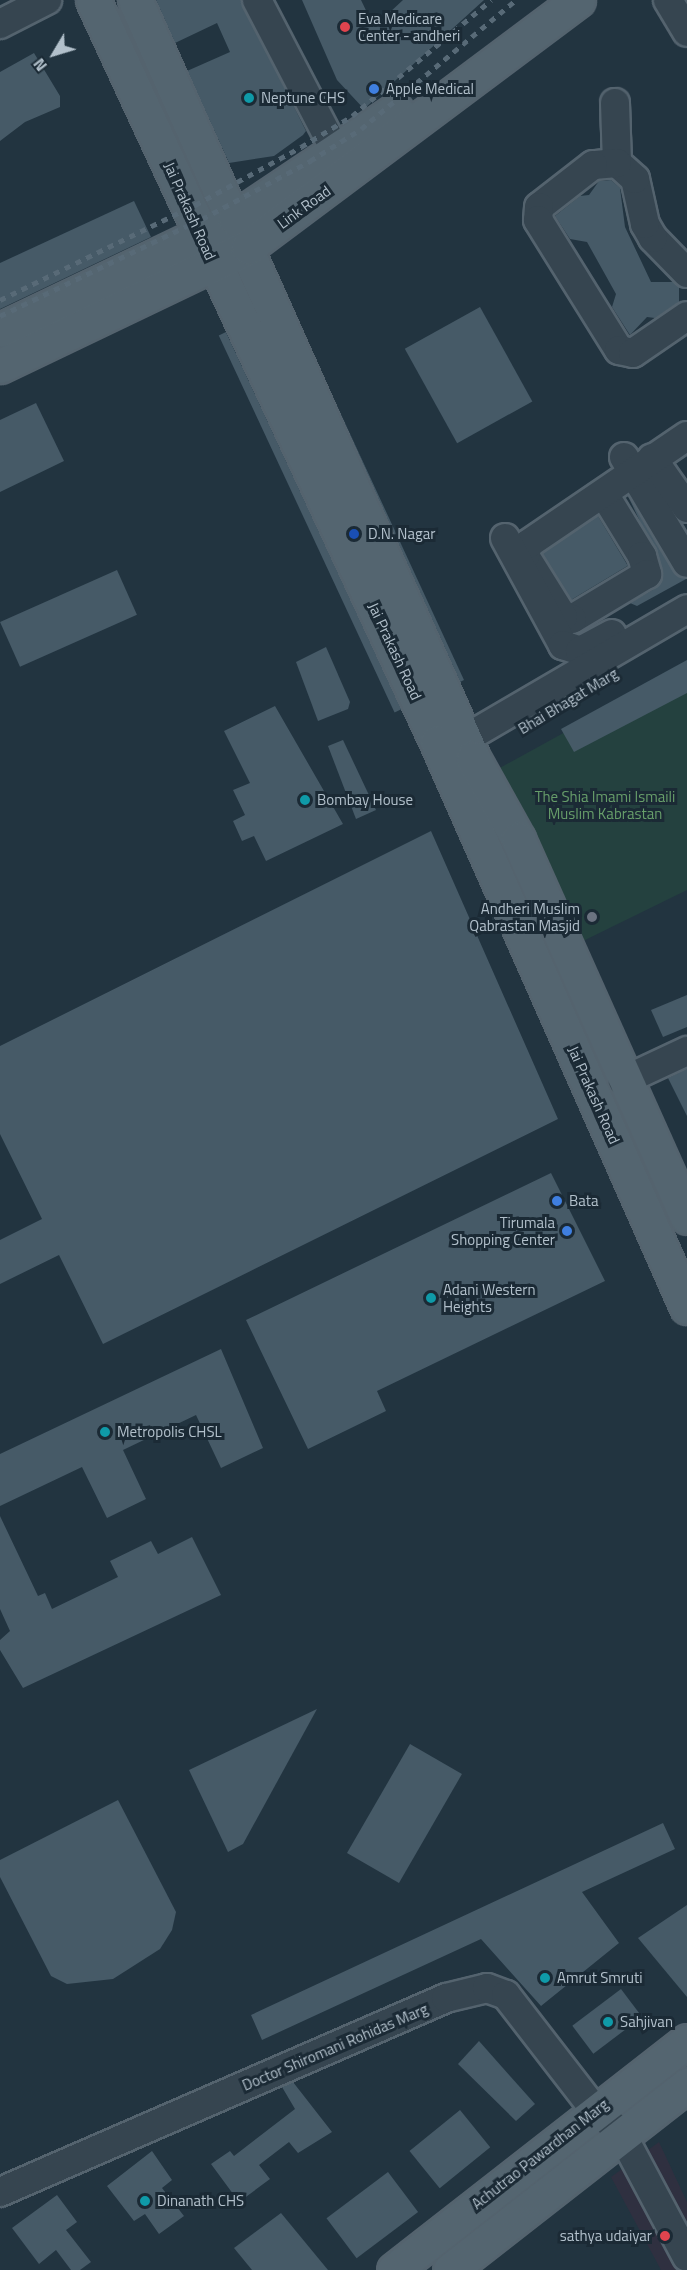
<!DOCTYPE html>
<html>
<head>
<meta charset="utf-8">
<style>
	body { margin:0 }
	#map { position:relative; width:687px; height:2270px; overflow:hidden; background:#223440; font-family:"Titillium Web",sans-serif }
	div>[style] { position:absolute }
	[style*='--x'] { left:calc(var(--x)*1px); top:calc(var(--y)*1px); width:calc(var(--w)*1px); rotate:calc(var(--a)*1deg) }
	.medical>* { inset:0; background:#2f3040 }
	.green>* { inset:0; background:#24413f }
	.building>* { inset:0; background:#465a67; transform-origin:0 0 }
	.roads { filter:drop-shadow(2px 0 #54636e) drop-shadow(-2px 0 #54636e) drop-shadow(0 2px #54636e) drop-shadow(0 -2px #54636e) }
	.minor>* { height:28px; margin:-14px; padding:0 14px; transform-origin:14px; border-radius:14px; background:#364550 }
	.major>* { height:33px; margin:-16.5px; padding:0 16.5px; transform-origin:16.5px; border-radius:16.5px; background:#546570 }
	.rail>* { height:4.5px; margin-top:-2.25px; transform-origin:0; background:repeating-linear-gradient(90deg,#586a77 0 6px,transparent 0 12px) }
	.dots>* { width:16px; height:16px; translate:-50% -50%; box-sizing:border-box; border:3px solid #1b2a35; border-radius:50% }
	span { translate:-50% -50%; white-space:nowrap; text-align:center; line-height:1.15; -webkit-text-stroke:6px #1b2a35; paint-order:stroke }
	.poi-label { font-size:15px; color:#b2c0cb }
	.left { translate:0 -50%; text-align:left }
	.right { translate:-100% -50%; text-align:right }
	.street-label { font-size:15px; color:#b2c0cb }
	.park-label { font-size:15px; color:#679e6a }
	.north { position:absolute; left:24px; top:24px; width:60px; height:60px; -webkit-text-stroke:4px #1b2a35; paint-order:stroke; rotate:232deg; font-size:16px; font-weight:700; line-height:24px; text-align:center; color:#b2c0cb }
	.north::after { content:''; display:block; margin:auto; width:21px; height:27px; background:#b2c0cb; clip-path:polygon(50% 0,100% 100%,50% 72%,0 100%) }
</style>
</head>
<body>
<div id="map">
	<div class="medical">
		<i style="clip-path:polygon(659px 2142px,687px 2202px,687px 2270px,661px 2270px,611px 2177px)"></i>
	</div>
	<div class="green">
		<i style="clip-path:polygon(687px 665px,687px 890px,581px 942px,496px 770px)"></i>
	</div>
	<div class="building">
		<i style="clip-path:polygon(156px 0,241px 0,306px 131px,303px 135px,274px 156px,229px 163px,187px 71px,230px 52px,217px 23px,175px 43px)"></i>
		<i style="clip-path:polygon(302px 0,361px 0,374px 27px,403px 0,484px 0,364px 109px,337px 80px)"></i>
		<i style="clip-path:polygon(34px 53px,60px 96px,60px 107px,25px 122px,0 141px,0 72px)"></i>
		<i style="clip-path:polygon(611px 180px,620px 188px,625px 227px,651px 282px,673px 282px,679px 287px,679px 302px,655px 318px,647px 317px,630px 335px,612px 307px,616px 294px,587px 242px,570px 239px,555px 216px,580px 196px,589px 195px,599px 181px)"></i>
		<i style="clip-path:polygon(134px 201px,151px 237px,0 309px,0 263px)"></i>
		<i style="left:480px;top:307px;width:108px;height:86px;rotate:61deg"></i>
		<i style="left:226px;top:332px;width:416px;height:8px;rotate:65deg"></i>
		<i style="clip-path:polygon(308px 343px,464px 680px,460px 682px)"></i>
		<i style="clip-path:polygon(36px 403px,64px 461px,0 492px,0 420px)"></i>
		<i style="clip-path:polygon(628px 496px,673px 571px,686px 579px,637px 606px,630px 603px,656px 588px,663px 570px)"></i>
		<i style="left:598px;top:516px;width:58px;height:67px;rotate:59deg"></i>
		<i style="left:117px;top:570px;width:49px;height:128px;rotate:66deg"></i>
		<i style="clip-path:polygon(326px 647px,350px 702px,348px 709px,318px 721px,296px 662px)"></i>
		<i style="clip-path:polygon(687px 660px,687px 693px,574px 752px,561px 729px)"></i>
		<i style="clip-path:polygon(275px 706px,343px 824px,266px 861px,254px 836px,242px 841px,233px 821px,245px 815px,233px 790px,250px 783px,224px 731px)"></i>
		<i style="clip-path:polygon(343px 740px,376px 810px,356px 819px,328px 746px)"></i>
		<i style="clip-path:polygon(431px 831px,558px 1119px,103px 1344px,59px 1255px,0 1284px,0 1240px,42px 1219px,0 1134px,0 1046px)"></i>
		<i style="clip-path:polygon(687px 995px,687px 1027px,663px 1037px,651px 1010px)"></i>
		<i style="clip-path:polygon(687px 1069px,687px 1116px,668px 1078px)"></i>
		<i style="clip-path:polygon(551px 1173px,605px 1281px,377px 1391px,386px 1411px,308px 1449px,246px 1320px)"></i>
		<i style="clip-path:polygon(221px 1349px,263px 1448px,221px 1468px,196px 1415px,123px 1450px,146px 1499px,107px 1518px,82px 1467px,0 1506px,0 1454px)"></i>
		<i style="clip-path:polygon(0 1516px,38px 1596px,45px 1593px,52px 1609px,118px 1577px,110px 1561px,151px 1541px,158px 1554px,192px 1537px,221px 1595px,23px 1688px,0 1650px,0 1640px,10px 1631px,0 1609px)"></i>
		<i style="clip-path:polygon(317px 1709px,243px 1844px,228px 1852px,189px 1770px)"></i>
		<i style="left:410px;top:1744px;width:60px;height:126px;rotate:30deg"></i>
		<i style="clip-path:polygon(118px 1800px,176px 1912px,172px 1930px,160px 1949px,113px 1979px,67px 1984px,51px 1976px,0 1877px,0 1860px)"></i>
		<i style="clip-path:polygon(663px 1823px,675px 1849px,582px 1892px,619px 1943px,541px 2006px,481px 1939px,262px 2040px,251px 2015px)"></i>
		<i style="clip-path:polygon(687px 1905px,687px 1997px,638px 1938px)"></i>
		<i style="left:621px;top:1989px;width:35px;height:61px;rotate:53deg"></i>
		<i style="clip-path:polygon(479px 2041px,535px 2104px,516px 2121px,458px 2064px)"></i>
		<i style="clip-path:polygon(293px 2082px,332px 2132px,298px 2153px,289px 2142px,259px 2165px,270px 2179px,239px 2202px,211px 2164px,230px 2151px,234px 2156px,295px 2109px,282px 2087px)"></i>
		<i style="left:460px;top:2110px;width:48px;height:65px;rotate:51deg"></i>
		<i style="clip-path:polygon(152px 2151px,172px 2180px,162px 2188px,184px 2216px,159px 2234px,145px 2214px,134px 2221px,107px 2186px)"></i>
		<i style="left:388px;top:2172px;width:50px;height:77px;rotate:53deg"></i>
		<i style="clip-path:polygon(57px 2195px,77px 2222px,66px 2230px,91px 2262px,80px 2270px,71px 2270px,56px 2250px,39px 2264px,12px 2228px)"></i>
		<i style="clip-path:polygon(281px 2213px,328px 2270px,252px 2270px,234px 2248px)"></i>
	</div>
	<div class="roads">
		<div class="minor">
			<i style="--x:257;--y:0;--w:193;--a:62.5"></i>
			<i style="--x:668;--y:0;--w:37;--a:59"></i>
			<i style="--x:0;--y:24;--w:53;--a:-27.1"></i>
			<i style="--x:615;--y:103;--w:60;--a:88.1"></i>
			<i style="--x:687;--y:273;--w:49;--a:-134.2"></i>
			<i style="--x:653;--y:238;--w:16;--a:-120"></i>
			<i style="--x:645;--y:224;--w:46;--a:-102.5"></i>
			<i style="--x:635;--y:179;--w:24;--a:-138"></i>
			<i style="--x:617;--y:163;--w:24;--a:175"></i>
			<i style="--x:593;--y:165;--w:68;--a:142.1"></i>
			<i style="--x:539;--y:207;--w:13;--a:94"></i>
			<i style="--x:538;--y:220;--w:153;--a:58.1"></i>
			<i style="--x:619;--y:350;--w:14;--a:12"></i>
			<i style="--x:633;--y:353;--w:65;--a:-34.4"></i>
			<i style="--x:624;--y:457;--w:123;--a:59.3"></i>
			<i style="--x:652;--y:458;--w:61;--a:55"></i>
			<i style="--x:604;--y:494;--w:73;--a:58.5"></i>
			<i style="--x:642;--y:556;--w:19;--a:74"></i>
			<i style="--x:647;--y:574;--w:87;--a:149"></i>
			<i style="--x:572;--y:619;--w:9;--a:-167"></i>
			<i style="--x:563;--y:617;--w:72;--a:-121.9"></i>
			<i style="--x:525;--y:556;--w:12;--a:-76"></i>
			<i style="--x:528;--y:544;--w:192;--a:-34.2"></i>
			<i style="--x:505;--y:538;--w:122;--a:61.5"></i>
			<i style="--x:563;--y:645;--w:18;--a:19"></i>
			<i style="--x:580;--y:651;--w:36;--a:-28"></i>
			<i style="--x:446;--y:750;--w:279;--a:-30.3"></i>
			<i style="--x:623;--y:1081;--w:71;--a:-25.1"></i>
			<i style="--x:0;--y:2192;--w:486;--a:-23.5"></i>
			<i style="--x:446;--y:1998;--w:42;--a:-13.7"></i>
			<i style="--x:487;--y:1988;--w:20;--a:20"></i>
			<i style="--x:506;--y:1995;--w:145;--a:52.3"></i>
			<i style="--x:595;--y:2110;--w:35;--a:41"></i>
			<i style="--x:621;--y:2133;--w:140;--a:62"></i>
		</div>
		<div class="major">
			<i style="--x:93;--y:0;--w:818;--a:65.13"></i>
			<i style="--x:437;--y:742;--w:618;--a:66.13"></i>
			<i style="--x:135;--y:0;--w:830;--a:65.97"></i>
			<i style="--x:473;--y:758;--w:93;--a:60.9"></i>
			<i style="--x:518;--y:839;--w:414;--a:65.9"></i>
			<i style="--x:0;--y:330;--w:260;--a:-25.5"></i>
			<i style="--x:235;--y:218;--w:194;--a:-33.9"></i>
			<i style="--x:0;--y:366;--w:275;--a:-25.6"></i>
			<i style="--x:248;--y:247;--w:412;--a:-36.8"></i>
			<i style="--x:394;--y:2270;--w:372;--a:-38"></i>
			<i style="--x:450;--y:2270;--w:301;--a:-38"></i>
		</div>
	</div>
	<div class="rail">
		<i style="--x:0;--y:300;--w:217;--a:-26"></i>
		<i style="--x:195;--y:205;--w:121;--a:-28.7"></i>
		<i style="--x:301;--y:147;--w:60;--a:-31.3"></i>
		<i style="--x:352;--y:116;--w:181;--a:-39.8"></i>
		<i style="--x:0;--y:316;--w:224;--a:-25.7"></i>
		<i style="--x:202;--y:219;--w:123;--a:-28.2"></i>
		<i style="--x:310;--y:161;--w:60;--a:-32.1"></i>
		<i style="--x:361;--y:129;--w:202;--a:-39.8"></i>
	</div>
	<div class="dots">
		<i style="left:345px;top:27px;background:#e0444e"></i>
		<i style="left:374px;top:89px;background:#3f7fe0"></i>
		<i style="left:249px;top:98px;background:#0f9aa8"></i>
		<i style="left:354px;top:534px;background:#1a4fb4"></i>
		<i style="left:305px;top:800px;background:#0f9aa8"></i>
		<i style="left:592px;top:917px;background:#6b7280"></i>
		<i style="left:557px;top:1201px;background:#3f7fe0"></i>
		<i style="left:567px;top:1231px;background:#3f7fe0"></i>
		<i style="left:431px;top:1298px;background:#0f9aa8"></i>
		<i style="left:105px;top:1432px;background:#0f9aa8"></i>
		<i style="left:545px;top:1978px;background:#0f9aa8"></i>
		<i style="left:608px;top:2022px;background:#0f9aa8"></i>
		<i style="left:145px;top:2201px;background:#0f9aa8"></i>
		<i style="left:665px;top:2236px;background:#e0444e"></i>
	</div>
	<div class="poi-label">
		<span class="left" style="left:358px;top:27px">Eva Medicare<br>Center - andheri</span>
		<span class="left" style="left:386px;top:89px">Apple Medical</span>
		<span class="left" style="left:261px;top:98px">Neptune CHS</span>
		<span class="left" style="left:368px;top:534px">D.N. Nagar</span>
		<span class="left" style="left:317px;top:800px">Bombay House</span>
		<span class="right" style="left:580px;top:917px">Andheri Muslim<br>Qabrastan Masjid</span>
		<span class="left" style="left:569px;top:1201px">Bata</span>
		<span class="right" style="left:555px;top:1231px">Tirumala<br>Shopping Center</span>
		<span class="left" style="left:443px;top:1298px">Adani Western<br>Heights</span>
		<span class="left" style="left:117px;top:1432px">Metropolis CHSL</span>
		<span class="left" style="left:557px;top:1978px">Amrut Smruti</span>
		<span class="left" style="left:620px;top:2022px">Sahjivan</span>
		<span class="left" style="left:157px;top:2201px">Dinanath CHS</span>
		<span class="right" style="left:652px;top:2236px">sathya udaiyar</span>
	</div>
	<div class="street-label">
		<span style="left:304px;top:207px;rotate:-36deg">Link Road</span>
		<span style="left:190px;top:211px;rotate:66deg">Jai Prakash Road</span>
		<span style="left:395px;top:651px;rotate:65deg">Jai Prakash Road</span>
		<span style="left:568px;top:701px;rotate:-31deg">Bhai Bhagat Marg</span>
		<span style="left:594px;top:1095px;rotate:66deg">Jai Prakash Road</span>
		<span style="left:335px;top:2047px;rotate:-23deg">Doctor Shiromani Rohidas Marg</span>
		<span style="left:540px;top:2154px;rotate:-38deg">Achutrao Pawardhan Marg</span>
	</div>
	<div class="park-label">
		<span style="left:605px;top:805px">The Shia Imami Ismaili<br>Muslim Kabrastan</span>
	</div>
	<div class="north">N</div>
</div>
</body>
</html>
